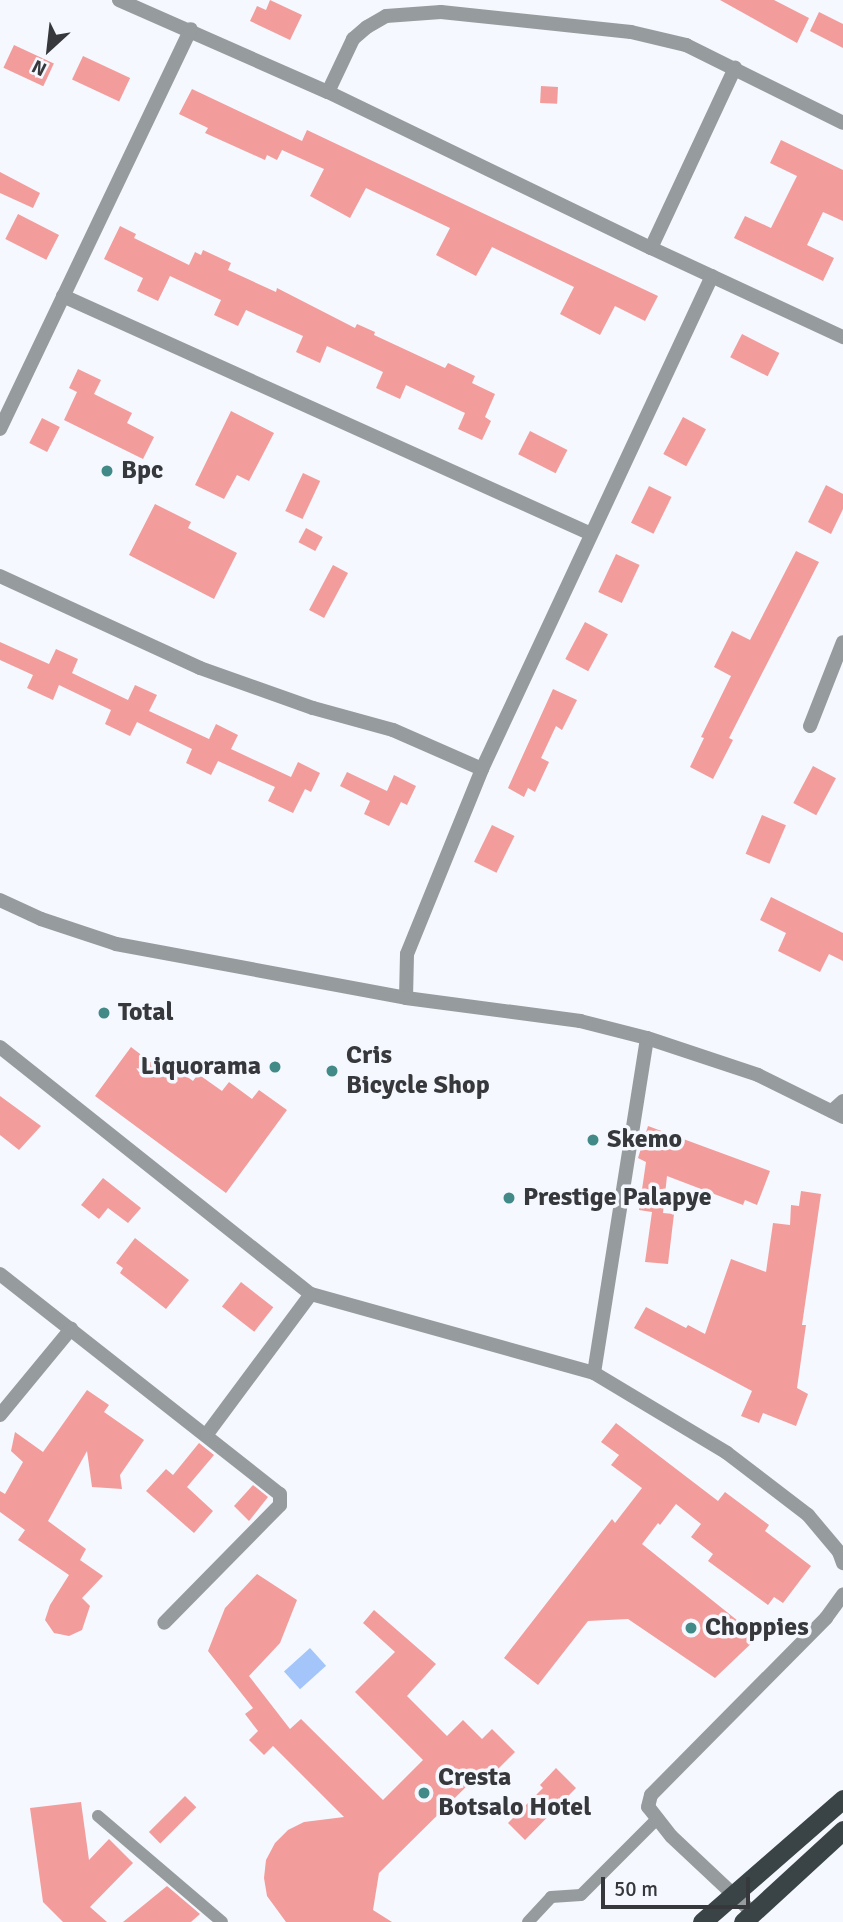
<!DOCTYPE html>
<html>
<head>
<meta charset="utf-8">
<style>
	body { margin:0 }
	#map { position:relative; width:843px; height:1922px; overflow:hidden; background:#f5f8fe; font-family:Signika,sans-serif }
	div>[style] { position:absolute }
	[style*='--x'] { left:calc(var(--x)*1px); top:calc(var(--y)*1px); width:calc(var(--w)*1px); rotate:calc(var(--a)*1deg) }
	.water>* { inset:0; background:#a3c5f9; transform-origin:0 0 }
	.building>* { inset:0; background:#f29d9b; transform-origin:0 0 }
	.service>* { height:12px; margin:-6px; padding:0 6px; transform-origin:6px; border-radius:6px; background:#969b9d }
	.minor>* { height:14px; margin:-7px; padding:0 7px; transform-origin:7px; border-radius:7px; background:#969b9d }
	.tertiary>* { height:14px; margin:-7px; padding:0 7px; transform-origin:7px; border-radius:7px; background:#969b9d }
	.trunk>* { height:19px; margin:-9.5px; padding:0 9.5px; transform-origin:9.5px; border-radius:9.5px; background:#3a4446 }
	.dots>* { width:19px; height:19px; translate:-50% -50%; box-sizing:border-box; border:4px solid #f5f8fe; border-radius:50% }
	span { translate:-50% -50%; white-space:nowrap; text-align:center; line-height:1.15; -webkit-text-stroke:7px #f5f8fe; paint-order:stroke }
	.poi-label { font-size:26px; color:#36383c; font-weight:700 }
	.left { translate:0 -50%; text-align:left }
	.right { translate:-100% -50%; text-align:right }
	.north { position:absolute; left:14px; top:14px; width:70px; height:70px; -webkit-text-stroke:5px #f5f8fe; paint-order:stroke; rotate:207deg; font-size:19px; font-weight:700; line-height:28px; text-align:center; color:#36383c }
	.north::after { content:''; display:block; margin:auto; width:24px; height:32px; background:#36383c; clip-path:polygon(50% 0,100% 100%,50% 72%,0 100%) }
	.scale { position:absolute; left:601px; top:1877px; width:149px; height:32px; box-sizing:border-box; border:4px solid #36383c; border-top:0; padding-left:9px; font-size:21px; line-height:24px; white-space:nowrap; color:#36383c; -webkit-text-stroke:5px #f5f8fe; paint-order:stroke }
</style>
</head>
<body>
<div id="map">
	<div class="water">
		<i style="left:310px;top:1648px;width:24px;height:35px;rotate:48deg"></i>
	</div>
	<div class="building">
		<i style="clip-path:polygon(270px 0,302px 15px,290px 40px,250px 21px,257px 6px,266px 10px)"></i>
		<i style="clip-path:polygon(720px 0,774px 0,809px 18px,797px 43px)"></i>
		<i style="clip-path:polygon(819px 12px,843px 24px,843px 48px,810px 31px)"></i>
		<i style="left:14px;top:45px;width:44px;height:25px;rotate:25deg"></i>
		<i style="left:83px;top:56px;width:52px;height:26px;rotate:25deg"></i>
		<i style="left:541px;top:86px;width:17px;height:17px;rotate:3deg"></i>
		<i style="clip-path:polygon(192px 89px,302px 141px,307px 130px,658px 296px,645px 321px,615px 306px,600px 335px,560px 314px,574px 287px,492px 247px,476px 276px,436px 255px,450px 228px,366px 188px,350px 218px,310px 196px,324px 169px,282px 150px,277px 160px,267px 155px,265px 160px,205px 133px,208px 128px,179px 114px)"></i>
		<i style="clip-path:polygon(781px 140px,843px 170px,843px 221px,823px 212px,807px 245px,834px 258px,823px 281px,734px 238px,745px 216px,771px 228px,797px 176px,770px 163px)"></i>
		<i style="clip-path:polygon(0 172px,40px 193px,33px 208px,0 193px)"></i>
		<i style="left:18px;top:214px;width:46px;height:28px;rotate:27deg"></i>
		<i style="clip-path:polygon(120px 226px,136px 234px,134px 238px,189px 265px,195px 252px,201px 255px,203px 250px,231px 263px,228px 270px,276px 292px,277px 288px,355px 328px,357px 324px,375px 332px,374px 335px,445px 368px,448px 363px,475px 376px,472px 383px,495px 394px,485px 417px,491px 421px,482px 440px,458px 429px,465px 413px,406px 385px,400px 399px,376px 388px,383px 372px,327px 346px,320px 363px,296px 352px,303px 336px,246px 310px,238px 326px,214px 315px,221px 300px,170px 276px,158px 301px,137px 291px,143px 278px,104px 259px)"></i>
		<i style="left:742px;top:334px;width:42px;height:26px;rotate:27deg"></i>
		<i style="clip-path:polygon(78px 369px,101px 380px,94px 394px,132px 413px,127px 423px,154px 437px,143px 459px,64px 420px,77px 392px,69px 388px)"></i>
		<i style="clip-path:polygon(231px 411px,274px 433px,249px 481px,237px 475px,224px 499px,195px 485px)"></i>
		<i style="left:683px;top:417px;width:26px;height:42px;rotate:28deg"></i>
		<i style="left:42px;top:418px;width:20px;height:28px;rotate:27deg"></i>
		<i style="left:530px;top:431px;width:42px;height:26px;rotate:27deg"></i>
		<i style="left:303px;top:473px;width:19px;height:42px;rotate:25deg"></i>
		<i style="clip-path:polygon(826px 485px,843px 494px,843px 509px,831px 534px,808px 522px)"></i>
		<i style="left:649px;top:486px;width:25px;height:41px;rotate:26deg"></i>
		<i style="clip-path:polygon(155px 504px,191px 522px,188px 528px,237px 553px,214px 599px,129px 555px)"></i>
		<i style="left:306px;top:528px;width:19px;height:16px;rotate:28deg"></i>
		<i style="clip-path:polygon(796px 551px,819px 562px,729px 738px,733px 740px,713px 779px,690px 767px,704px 738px,701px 737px,731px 676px,714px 667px,732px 631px,750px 640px)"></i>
		<i style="left:616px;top:554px;width:26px;height:42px;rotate:25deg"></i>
		<i style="left:333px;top:565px;width:17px;height:51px;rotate:28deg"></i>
		<i style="left:585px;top:622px;width:26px;height:42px;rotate:28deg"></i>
		<i style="clip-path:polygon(0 642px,49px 664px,56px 649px,78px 659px,72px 673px,128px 700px,135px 685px,157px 695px,149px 711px,209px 739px,216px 724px,238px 735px,231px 749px,291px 777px,298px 762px,320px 773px,311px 792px,305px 789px,293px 813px,268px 801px,275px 787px,218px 761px,211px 775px,186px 763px,192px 749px,137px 722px,130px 736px,105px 724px,111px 710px,59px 685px,53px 700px,27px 688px,33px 675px,0 660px)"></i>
		<i style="clip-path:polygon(553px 689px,577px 700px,562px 730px,556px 726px,541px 758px,549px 762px,535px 792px,528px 788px,524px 797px,508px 788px)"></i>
		<i style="left:813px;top:766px;width:26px;height:42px;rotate:28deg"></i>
		<i style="clip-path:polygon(347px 772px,387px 791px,394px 775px,416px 786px,407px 805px,401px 802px,389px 826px,364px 814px,370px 801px,340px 786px)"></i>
		<i style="left:762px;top:815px;width:26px;height:42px;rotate:23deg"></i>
		<i style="left:492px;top:825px;width:25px;height:41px;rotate:26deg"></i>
		<i style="clip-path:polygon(771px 897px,843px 933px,843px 961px,829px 954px,820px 972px,778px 951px,786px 933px,760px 920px)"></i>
		<i style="clip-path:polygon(131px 1047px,161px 1070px,167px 1062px,193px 1081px,198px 1074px,222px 1091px,229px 1082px,252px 1099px,259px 1090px,287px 1110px,226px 1193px,95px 1096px)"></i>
		<i style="clip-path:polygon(0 1096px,41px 1126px,19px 1150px,0 1135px)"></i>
		<i style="clip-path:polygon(648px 1126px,770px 1171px,757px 1205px,745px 1200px,743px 1205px,667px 1176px,663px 1213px,674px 1214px,668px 1264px,645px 1262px,652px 1212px,639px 1210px,646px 1162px,638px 1158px)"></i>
		<i style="clip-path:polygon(103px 1178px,141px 1208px,128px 1223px,108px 1208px,99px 1219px,81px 1205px)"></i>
		<i style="clip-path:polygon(801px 1191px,821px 1194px,802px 1325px,806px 1325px,797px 1388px,808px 1394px,796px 1426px,763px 1413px,759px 1423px,741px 1416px,752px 1391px,634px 1328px,646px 1307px,686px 1328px,688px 1325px,705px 1334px,731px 1259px,766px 1272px,773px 1223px,790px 1225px,791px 1205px,799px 1206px)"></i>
		<i style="clip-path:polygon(135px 1238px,189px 1280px,166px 1309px,120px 1273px,123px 1268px,116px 1263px)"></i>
		<i style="left:241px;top:1282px;width:41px;height:31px;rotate:38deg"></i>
		<i style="clip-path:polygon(87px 1390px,109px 1405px,104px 1412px,144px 1440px,120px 1475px,122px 1489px,92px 1487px,87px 1451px,48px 1521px,86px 1549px,80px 1560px,103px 1576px,82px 1598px,90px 1606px,82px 1630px,69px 1636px,54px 1633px,45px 1620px,50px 1605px,69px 1575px,18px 1540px,25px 1530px,0 1512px,0 1491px,5px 1494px,23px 1462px,11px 1451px,15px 1432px,43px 1452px)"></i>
		<i style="clip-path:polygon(616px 1423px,718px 1501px,725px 1492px,769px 1525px,765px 1531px,811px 1566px,783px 1603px,774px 1597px,768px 1605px,708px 1561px,713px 1554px,691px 1537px,701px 1524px,676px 1504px,660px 1525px,658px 1523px,642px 1544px,758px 1637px,715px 1678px,628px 1619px,588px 1621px,538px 1685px,504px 1658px,612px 1519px,615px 1523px,642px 1488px,611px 1465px,619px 1455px,601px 1442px)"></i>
		<i style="clip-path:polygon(199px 1443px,214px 1455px,187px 1487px,213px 1511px,194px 1533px,146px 1491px,166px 1469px,173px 1475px)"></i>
		<i style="clip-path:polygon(253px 1485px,268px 1497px,249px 1521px,234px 1506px)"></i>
		<i style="clip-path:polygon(257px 1574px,297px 1600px,280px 1643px,249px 1676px,290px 1729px,301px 1719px,383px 1800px,423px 1760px,355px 1692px,395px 1652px,363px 1623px,374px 1610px,436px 1664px,407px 1696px,447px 1736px,463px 1720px,482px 1739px,492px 1729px,515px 1752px,481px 1786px,474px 1779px,379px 1873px,373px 1910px,392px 1922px,286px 1922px,267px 1896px,264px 1878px,266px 1860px,275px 1843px,288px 1830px,304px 1822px,344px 1817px,273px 1746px,264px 1755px,249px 1740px,258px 1731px,245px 1714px,253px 1708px,208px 1651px,225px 1608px)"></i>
		<i style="clip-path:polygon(556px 1768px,576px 1788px,525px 1840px,508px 1823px,543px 1788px,540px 1785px)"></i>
		<i style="left:185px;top:1796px;width:16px;height:51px;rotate:45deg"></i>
		<i style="clip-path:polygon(81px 1802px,89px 1860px,109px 1839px,133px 1863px,90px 1907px,107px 1922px,63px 1922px,43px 1902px,30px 1808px)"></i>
		<i style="clip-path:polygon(167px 1886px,200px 1914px,191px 1922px,123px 1922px)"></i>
	</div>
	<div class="service">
		<i style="--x:98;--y:1816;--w:163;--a:40.5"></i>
		<i style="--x:528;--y:1922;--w:34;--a:-47"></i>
		<i style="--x:551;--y:1897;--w:30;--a:-4"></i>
		<i style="--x:581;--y:1895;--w:107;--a:-45"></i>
	</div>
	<div class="minor">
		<i style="--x:119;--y:0;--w:228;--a:23.8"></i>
		<i style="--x:328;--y:92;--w:359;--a:25.8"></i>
		<i style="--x:651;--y:248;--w:212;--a:24.9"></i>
		<i style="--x:328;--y:92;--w:59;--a:-64.7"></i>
		<i style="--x:353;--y:39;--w:18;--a:-41"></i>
		<i style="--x:367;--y:27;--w:22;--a:-30"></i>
		<i style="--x:386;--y:16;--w:55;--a:-4.2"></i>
		<i style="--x:441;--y:12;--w:191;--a:6"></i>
		<i style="--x:631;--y:32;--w:57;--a:13.3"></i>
		<i style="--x:686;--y:45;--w:175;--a:26.4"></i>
		<i style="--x:651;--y:248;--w:199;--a:-65"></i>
		<i style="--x:63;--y:296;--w:579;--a:24.26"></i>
		<i style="--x:0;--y:429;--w:443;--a:-64.5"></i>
		<i style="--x:0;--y:576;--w:220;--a:24.7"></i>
		<i style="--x:200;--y:668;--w:120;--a:19.5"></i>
		<i style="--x:313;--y:708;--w:83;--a:15.4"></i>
		<i style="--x:393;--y:730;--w:97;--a:23.7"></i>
		<i style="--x:810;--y:726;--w:90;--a:-68.6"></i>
		<i style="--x:406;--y:998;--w:44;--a:-88.7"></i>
		<i style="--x:407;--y:954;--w:200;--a:-67.9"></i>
		<i style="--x:482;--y:769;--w:544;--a:-64.99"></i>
		<i style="--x:0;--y:1047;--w:397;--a:38.5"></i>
		<i style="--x:311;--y:1294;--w:294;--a:15.6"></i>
		<i style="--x:594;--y:1373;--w:155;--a:31"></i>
		<i style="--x:727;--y:1453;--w:102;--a:37.4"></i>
		<i style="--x:808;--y:1515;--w:48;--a:50"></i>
		<i style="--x:839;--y:1552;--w:12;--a:70"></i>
		<i style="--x:832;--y:1111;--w:15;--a:-42"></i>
		<i style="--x:0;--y:1274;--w:356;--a:38.2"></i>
		<i style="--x:280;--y:1494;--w:11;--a:90"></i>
		<i style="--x:280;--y:1505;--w:165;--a:134.5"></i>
		<i style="--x:594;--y:1373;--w:339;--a:-81"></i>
		<i style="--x:0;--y:1415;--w:112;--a:-50.5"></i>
		<i style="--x:207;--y:1434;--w:174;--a:-53.4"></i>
		<i style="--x:753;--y:1913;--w:112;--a:-136.8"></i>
		<i style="--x:671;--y:1836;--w:37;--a:-128"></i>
		<i style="--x:648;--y:1807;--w:12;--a:-76"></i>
		<i style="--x:651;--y:1795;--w:249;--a:-45.3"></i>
		<i style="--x:826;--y:1618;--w:29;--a:-54"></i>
	</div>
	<div class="tertiary">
		<i style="--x:0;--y:900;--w:45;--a:24.9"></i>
		<i style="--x:41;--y:919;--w:79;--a:18.4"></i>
		<i style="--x:116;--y:944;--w:295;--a:10.5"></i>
		<i style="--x:406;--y:998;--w:176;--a:7.5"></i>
		<i style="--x:580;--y:1021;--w:69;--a:14.2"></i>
		<i style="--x:647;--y:1038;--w:117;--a:18.4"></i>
		<i style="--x:758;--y:1075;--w:95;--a:26.3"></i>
	</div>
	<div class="trunk">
		<i style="--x:702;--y:1922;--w:187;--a:-41.1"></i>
		<i style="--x:743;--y:1922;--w:136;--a:-42.6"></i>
	</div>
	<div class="dots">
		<i style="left:107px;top:471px;background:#428a87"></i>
		<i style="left:104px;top:1013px;background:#428a87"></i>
		<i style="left:275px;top:1067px;background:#428a87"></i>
		<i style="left:332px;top:1071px;background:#428a87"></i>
		<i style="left:593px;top:1140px;background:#428a87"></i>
		<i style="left:509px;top:1198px;background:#428a87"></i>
		<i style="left:691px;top:1628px;background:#428a87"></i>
		<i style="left:424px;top:1793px;background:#428a87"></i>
	</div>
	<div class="poi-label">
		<span class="left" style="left:121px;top:471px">Bpc</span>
		<span class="left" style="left:118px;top:1013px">Total</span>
		<span class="left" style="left:346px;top:1071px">Cris<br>Bicycle Shop</span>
		<span class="right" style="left:261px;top:1067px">Liquorama</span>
		<span class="left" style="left:607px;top:1140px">Skemo</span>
		<span class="left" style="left:523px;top:1198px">Prestige Palapye</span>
		<span class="left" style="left:705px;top:1628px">Choppies</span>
		<span class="left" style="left:438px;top:1793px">Cresta<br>Botsalo Hotel</span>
	</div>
	<div class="north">N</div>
	<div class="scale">50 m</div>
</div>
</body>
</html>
